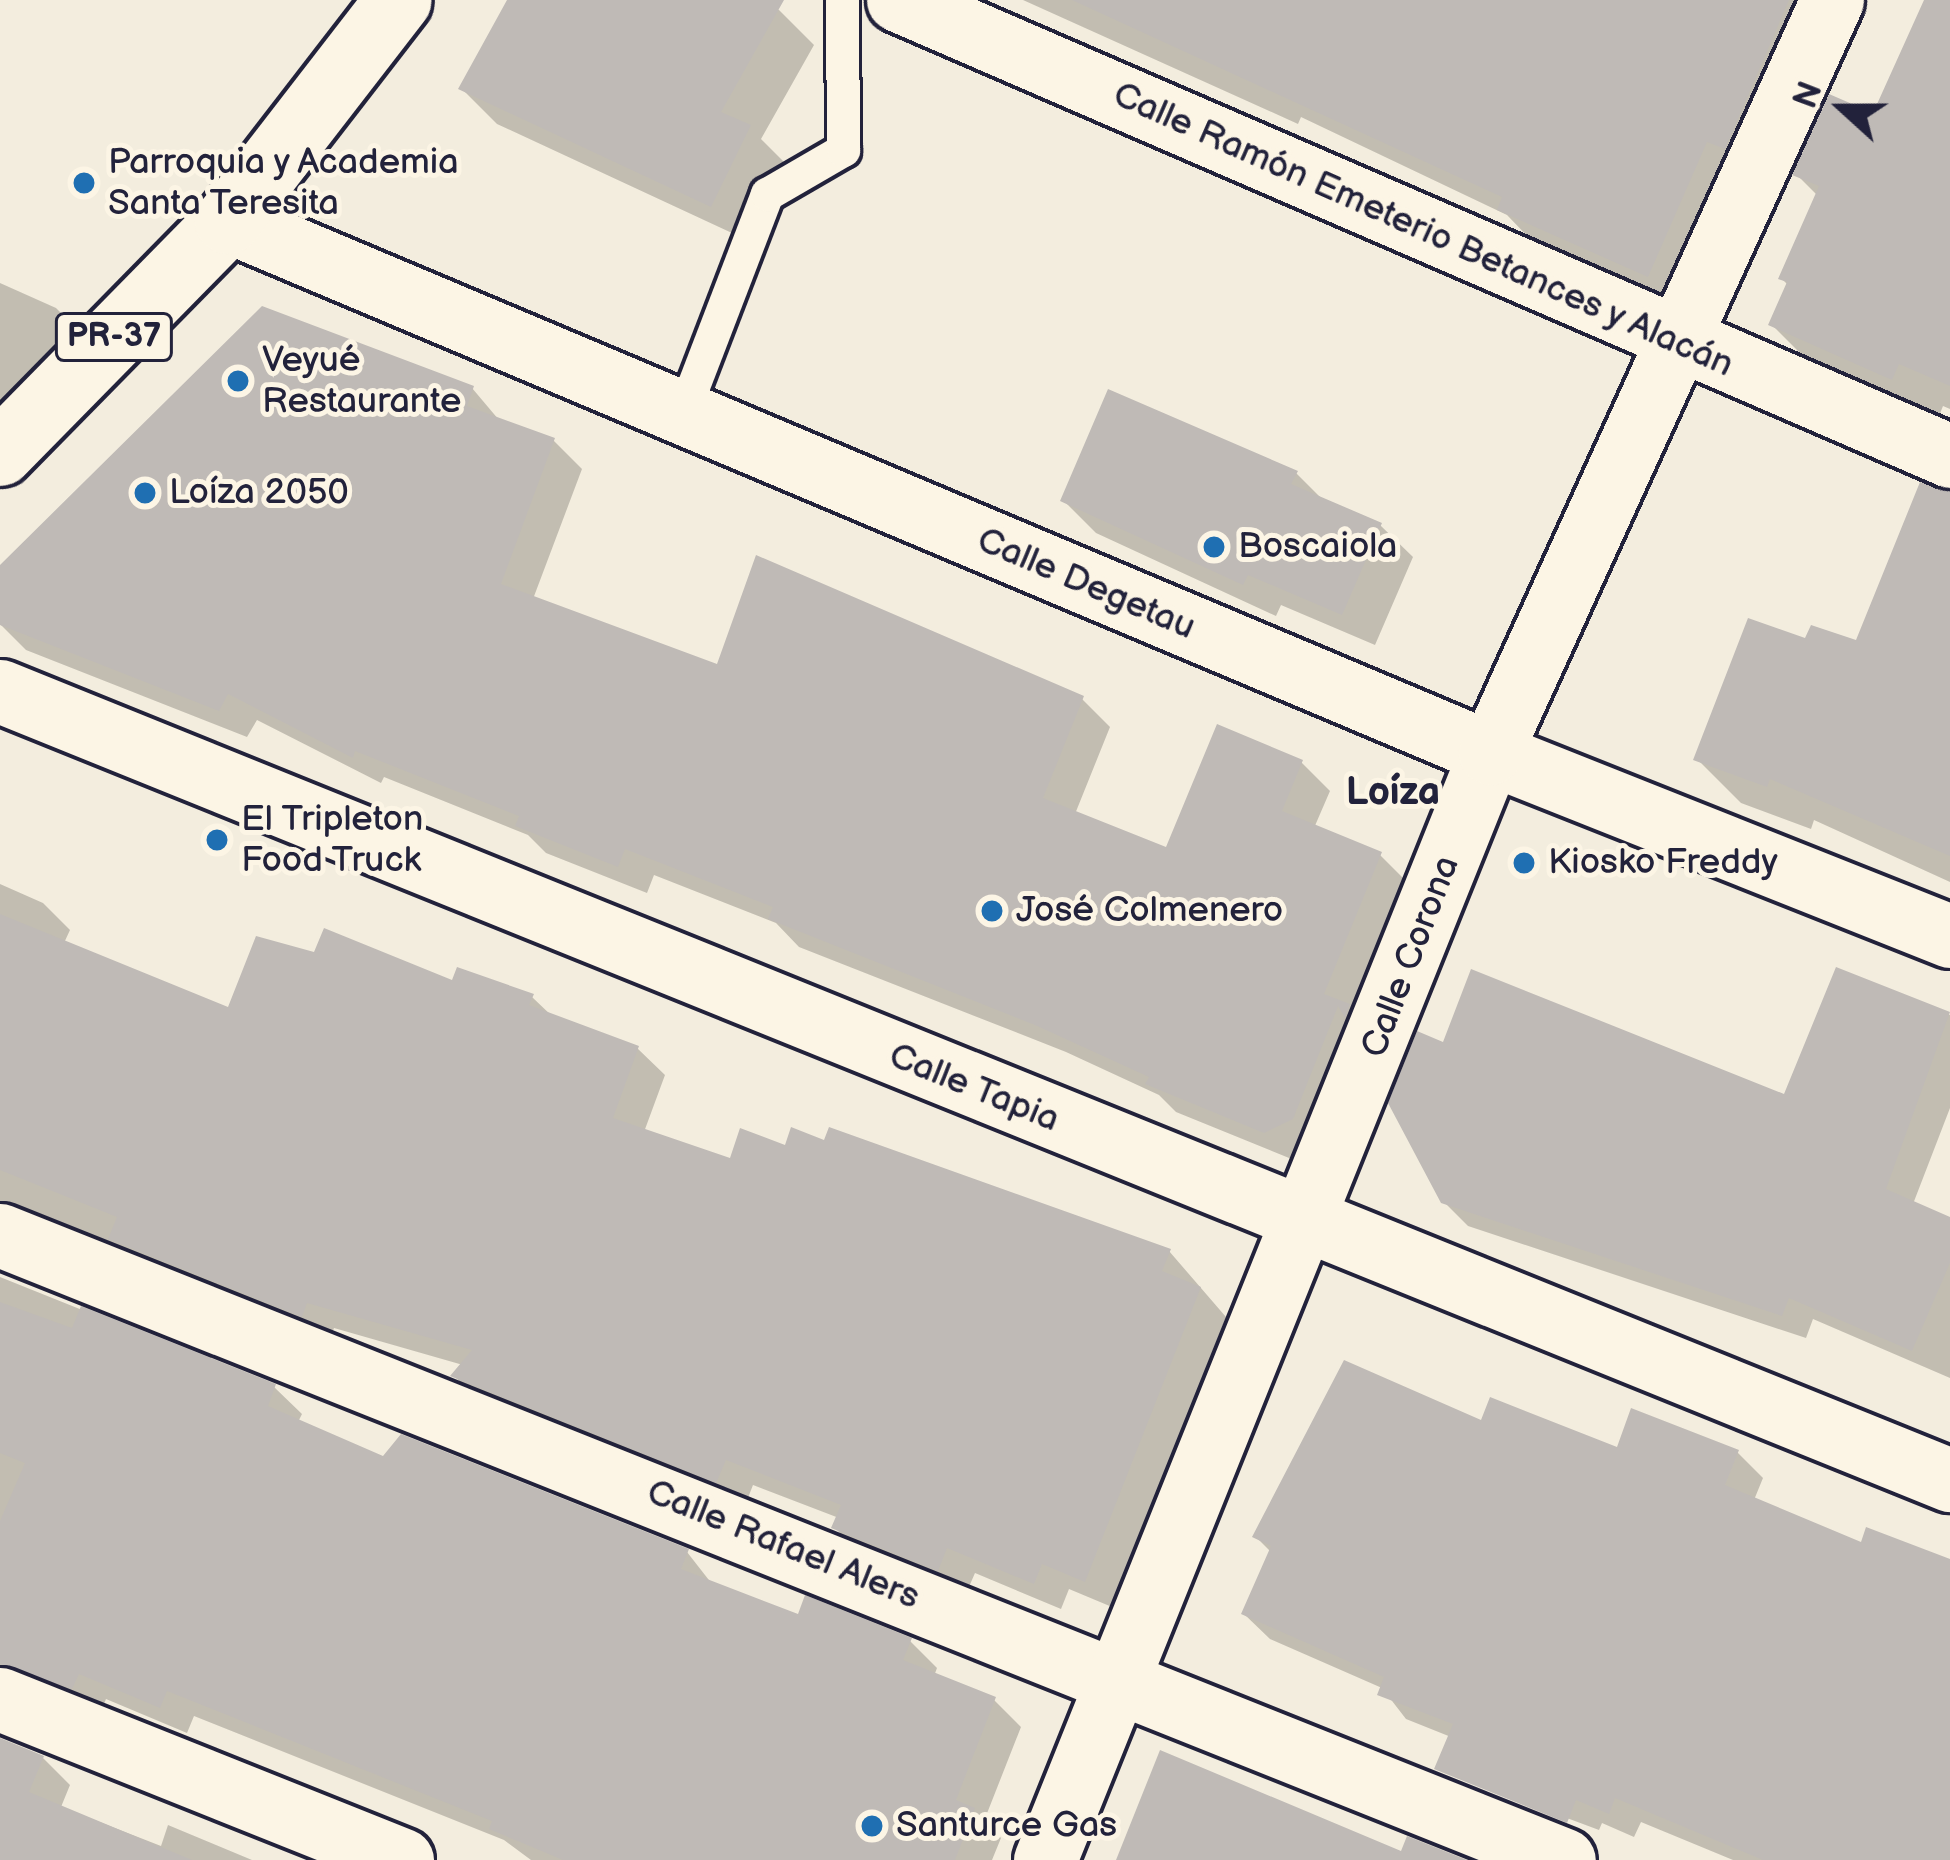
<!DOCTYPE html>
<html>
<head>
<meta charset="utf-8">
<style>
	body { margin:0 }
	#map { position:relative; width:1950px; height:1860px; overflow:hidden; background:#f3edde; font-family:"Balsamiq Sans",sans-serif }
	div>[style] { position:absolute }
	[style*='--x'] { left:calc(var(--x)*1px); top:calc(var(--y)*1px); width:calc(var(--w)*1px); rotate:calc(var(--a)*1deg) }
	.shadow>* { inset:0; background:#0003 }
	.building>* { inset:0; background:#bfbab6 }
	.roads { filter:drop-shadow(3px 0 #22223b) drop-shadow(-3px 0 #22223b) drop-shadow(0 3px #22223b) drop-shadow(0 -3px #22223b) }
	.lane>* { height:33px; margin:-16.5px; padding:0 16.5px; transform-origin:16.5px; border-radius:16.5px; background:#fcf5e5 }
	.street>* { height:63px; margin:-31.5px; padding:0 31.5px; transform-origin:31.5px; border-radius:31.5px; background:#fcf5e5 }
	.primary>* { height:66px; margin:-33px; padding:0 33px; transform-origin:33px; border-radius:33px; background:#fcf5e5 }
	.dots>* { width:33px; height:33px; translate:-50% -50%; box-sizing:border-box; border:6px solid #fcf5e5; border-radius:50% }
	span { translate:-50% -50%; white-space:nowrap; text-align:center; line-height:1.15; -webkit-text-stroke:10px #fcf5e5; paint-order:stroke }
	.shield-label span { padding:3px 9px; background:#fcf5e5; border:3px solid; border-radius:9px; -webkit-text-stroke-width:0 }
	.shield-label { font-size:33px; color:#22223b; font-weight:700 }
	.poi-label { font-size:36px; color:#22223b }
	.left { translate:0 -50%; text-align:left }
	.street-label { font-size:36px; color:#22223b }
	.neighbourhood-label { font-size:39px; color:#22223b; font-weight:700 }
	.north { position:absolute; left:1782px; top:48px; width:120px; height:120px; -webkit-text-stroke:9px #fcf5e5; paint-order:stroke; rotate:291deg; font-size:33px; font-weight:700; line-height:48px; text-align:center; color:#22223b }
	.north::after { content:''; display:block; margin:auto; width:42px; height:54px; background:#22223b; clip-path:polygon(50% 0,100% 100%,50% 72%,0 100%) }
</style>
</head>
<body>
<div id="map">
	<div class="shadow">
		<i style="clip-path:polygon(511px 0,756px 0,779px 10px,814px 45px,761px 139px,785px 163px,747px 240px,497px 124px,461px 88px)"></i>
		<i style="clip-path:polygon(1023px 0,1843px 0,1684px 310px,1536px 245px,1507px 215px,1301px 117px,1298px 124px)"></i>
		<i style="clip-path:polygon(1927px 0,1950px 0,1950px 409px,1943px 406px,1937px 421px,1816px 369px,1772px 325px,1789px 286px,1781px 278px,1818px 196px,1796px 174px,1875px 117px)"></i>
		<i style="clip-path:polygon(0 283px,56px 308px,93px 345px,0 435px)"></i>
		<i style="clip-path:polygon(472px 388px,499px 420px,554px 441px,582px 469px,533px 599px,718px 668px,1082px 699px,1110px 727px,1075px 814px,1168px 851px,1301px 762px,1330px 791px,1314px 828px,1380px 855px,1408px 883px,1294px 1160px,1176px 1112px,1159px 1095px,1066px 1052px,799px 947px,776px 923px,654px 875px,647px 893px,546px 853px,528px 835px,384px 777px,381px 783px,257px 720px,247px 737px,26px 650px,0 624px,0 599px)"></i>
		<i style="clip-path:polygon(1296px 473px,1324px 501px,1380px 525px,1413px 557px,1375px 645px,1281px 605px,1276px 616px,1096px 533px,1063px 500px)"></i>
		<i style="clip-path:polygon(1950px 514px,1950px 882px,1814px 820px,1811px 829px,1741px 803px,1697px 759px,1807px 642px,1858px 644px)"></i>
		<i style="clip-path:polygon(0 884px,43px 903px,70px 930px,64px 943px,230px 1011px,454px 984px,532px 997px,553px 1017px,637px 1048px,665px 1075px,644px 1132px,732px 1162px,787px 1148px,1169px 1251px,1226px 1317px,1112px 1607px,1069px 1589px,1061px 1609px,975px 1573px,965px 1596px,862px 1555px,835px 1528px,839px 1518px,753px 1485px,744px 1508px,481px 1402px,454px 1376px,463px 1365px,334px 1328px,329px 1342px,0 1243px)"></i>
		<i style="clip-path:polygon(1838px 971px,1950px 1015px,1950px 1108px,1913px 1204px,1950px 1220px,1950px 1378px,1813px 1319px,1806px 1338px,1468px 1226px,1443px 1201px,1445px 1046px,1786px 1098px)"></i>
		<i style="clip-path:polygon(0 1277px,274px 1387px,302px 1414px,298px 1422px,384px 1459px,687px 1552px,712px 1584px,800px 1617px,910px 1641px,937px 1668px,934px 1676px,994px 1700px,1021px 1727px,984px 1821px,1001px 1838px,992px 1860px,531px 1860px,504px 1840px,194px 1716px,187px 1733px,106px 1699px,100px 1714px,0 1670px)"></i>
		<i style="clip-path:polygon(1482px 1424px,1618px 1451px,1737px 1452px,1763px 1478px,1754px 1500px,1863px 1546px,1950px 1563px,1950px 1860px,1733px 1860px,1641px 1822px,1634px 1837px,1602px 1823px,1599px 1830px,1468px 1781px,1451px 1737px,1406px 1719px,1382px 1688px,1270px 1639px,1244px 1614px,1271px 1552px,1255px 1536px)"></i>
		<i style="clip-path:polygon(0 1741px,43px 1758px,70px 1785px,61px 1807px,161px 1846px,168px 1825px,252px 1860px,0 1860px)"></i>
	</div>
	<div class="building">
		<i style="clip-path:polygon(507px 0,784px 0,721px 112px,751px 125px,711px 207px,458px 89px)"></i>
		<i style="clip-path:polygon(1072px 0,1789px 0,1725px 149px,1707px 142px,1648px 277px,1497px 210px,1502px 197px)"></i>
		<i style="clip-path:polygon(1924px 0,1950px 0,1950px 386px,1899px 364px,1892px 380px,1768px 325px,1787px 282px,1778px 279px,1819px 186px,1792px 175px,1829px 94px,1873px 113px)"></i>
		<i style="clip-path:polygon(262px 306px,474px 386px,467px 406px,555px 438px,501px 584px,717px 664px,756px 555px,1084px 696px,1043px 798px,1166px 847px,1217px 724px,1303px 760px,1282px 811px,1382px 852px,1324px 994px,1350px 1004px,1345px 1018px,1338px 1006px,1293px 1119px,1264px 1133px,1145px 1084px,1149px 1077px,1035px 1025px,768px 919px,773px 907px,625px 849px,618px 867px,515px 826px,519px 816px,355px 751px,353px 758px,228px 694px,219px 711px,0 625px,0 565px)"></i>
		<i style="clip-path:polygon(1108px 389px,1298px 471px,1291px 484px,1382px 523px,1342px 615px,1248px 575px,1243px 585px,1060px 501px)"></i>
		<i style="clip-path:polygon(1920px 482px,1950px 491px,1950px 856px,1770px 779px,1767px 787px,1693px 760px,1748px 618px,1805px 638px,1811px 625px,1856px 640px)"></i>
		<i style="clip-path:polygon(0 914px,228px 1007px,256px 936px,314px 952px,324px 928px,452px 980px,457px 967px,534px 994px,529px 1005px,639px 1046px,613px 1118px,730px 1158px,740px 1128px,785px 1145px,791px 1127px,824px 1140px,829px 1127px,1171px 1249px,1162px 1271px,1201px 1287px,1085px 1582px,1042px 1564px,1034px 1584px,947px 1548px,938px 1571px,831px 1528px,841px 1505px,726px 1460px,716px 1483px,450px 1376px,472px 1350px,307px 1303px,302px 1317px,108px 1239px,117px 1217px,0 1170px)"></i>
		<i style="clip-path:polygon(1836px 967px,1950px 1012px,1886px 1189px,1950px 1217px,1950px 1263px,1912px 1351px,1789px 1298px,1782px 1316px,1441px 1203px,1388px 1103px,1417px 1031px,1443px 1042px,1471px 969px,1784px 1094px)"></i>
		<i style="clip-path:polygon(0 1302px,72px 1328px,81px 1306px,276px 1384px,268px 1406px,383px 1456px,401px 1434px,689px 1549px,681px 1569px,798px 1614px,805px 1595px,912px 1638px,903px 1660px,996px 1697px,956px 1800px,975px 1808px,955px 1860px,563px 1860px,489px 1829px,492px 1821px,167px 1691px,160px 1708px,79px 1674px,72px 1689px,0 1664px,0 1521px,25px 1463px,0 1453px)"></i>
		<i style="clip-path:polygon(1344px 1360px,1481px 1420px,1490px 1397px,1617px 1447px,1631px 1408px,1739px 1450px,1725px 1485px,1861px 1542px,1866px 1527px,1950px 1559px,1950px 1860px,1763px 1860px,1615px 1798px,1609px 1814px,1576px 1800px,1567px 1823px,1434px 1769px,1453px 1724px,1377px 1695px,1384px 1677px,1241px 1614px,1271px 1546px,1252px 1537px)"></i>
		<i style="clip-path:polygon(0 1738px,44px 1756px,29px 1792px,192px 1860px,0 1860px)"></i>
		<i style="clip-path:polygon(1160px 1750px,1401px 1851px,1407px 1836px,1467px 1860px,1116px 1860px)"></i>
	</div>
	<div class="roads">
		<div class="lane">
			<i style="--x:682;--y:415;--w:237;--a:-69"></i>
			<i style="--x:767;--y:194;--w:88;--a:-30.1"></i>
			<i style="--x:843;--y:150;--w:150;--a:-90.4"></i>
		</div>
		<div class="street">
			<i style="--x:898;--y:0;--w:1147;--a:23.43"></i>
			<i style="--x:228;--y:221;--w:1370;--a:22.86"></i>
			<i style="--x:1490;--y:753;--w:495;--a:21.7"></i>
			<i style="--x:0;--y:691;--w:2104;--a:22.03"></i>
			<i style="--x:0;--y:1235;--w:1684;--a:21.78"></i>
			<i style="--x:0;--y:1699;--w:433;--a:21.8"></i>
			<i style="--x:1045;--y:1860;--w:1193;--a:-68.1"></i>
			<i style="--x:1490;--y:753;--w:827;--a:-65.57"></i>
		</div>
		<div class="primary">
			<i style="--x:0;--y:453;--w:325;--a:-45.5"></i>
			<i style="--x:228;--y:221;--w:279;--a:-52.3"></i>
		</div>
	</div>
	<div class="dots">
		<i style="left:84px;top:183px;background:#1f6fb2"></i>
		<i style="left:238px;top:381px;background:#1f6fb2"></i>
		<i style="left:145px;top:493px;background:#1f6fb2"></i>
		<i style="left:1214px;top:547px;background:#1f6fb2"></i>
		<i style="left:217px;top:840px;background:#1f6fb2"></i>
		<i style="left:1524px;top:863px;background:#1f6fb2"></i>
		<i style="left:992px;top:911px;background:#1f6fb2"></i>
		<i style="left:872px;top:1826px;background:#1f6fb2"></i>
	</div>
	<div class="shield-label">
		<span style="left:114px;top:337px">PR-37</span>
	</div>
	<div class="poi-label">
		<span class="left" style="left:108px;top:183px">Parroquia y Academia<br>Santa Teresita</span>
		<span class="left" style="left:262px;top:381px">Veyué<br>Restaurante</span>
		<span class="left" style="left:169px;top:493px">Loíza 2050</span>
		<span class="left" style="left:1238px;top:547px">Boscaiola</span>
		<span class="left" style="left:241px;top:840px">El Tripleton<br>Food Truck</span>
		<span class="left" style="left:1548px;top:863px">Kiosko Freddy</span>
		<span class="left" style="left:1016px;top:911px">José Colmenero</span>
		<span class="left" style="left:896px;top:1826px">Santurce Gas</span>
	</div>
	<div class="street-label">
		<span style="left:1423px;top:230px;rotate:24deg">Calle Ramón Emeterio Betances y Alacán</span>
		<span style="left:1086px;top:584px;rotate:23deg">Calle Degetau</span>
		<span style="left:1411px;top:957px;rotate:-69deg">Calle Corona</span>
		<span style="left:974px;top:1088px;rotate:22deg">Calle Tapia</span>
		<span style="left:783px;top:1545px;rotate:22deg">Calle Rafael Alers</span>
	</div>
	<div class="neighbourhood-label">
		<span style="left:1393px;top:793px">Loíza</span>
	</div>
	<div class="north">N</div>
</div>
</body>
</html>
